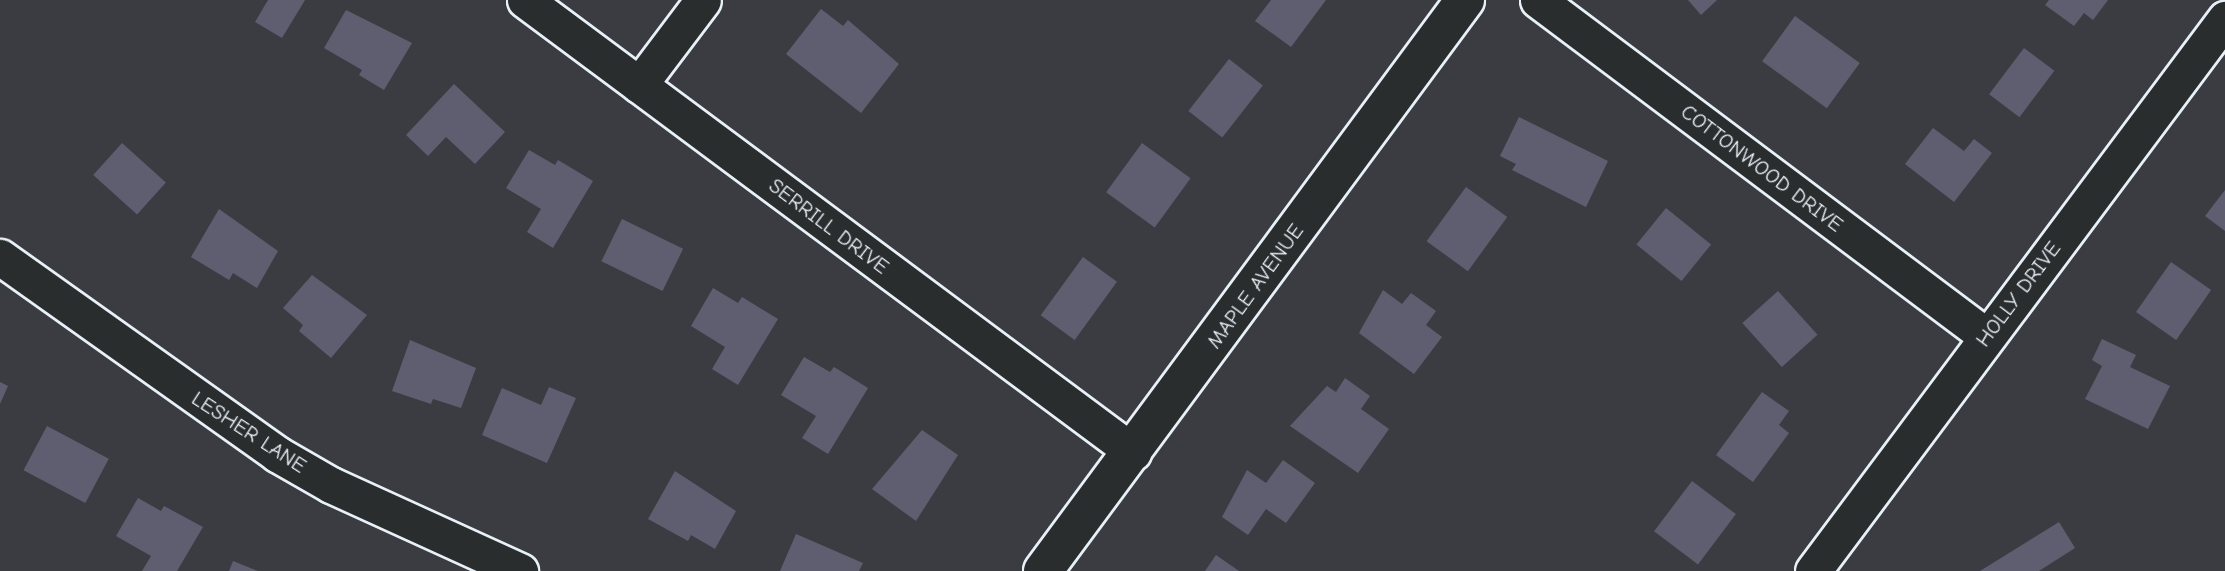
<!DOCTYPE html>
<html>
<head>
<meta charset="utf-8">
<style>
	body { margin:0 }
	#map { position:relative; width:2225px; height:571px; overflow:hidden; background:#3a3c42; font-family:"Comic Neue",sans-serif }
	div>[style] { position:absolute }
	[style*='--x'] { left:calc(var(--x)*1px); top:calc(var(--y)*1px); width:calc(var(--w)*1px); rotate:calc(var(--a)*1deg) }
	.building>* { inset:0; background:#5f5e70; transform-origin:0 0 }
	.roads { filter:drop-shadow(2px 0 #e8f1f8) drop-shadow(-2px 0 #e8f1f8) drop-shadow(0 2px #e8f1f8) drop-shadow(0 -2px #e8f1f8) }
	.street>* { height:35px; margin:-17.5px; padding:0 17.5px; transform-origin:17.5px; border-radius:17.5px; background:#2a2d2e }
	.secondary>* { height:38px; margin:-19px; padding:0 19px; transform-origin:19px; border-radius:19px; background:#2a2d2e }
	span { translate:-50% -50%; white-space:nowrap; text-align:center; line-height:1.15; -webkit-text-stroke:7px #2a2d2e; paint-order:stroke }
	.street-label { font-size:21px; color:#e8f1f8 }
</style>
</head>
<body>
<div id="map">
	<div class="building">
		<i style="clip-path:polygon(268px 0,305px 0,282px 38px,255px 22px)"></i>
		<i style="clip-path:polygon(1271px 0,1326px 0,1291px 47px,1255px 21px)"></i>
		<i style="clip-path:polygon(1688px 0,1717px 0,1701px 15px)"></i>
		<i style="clip-path:polygon(2049px 0,2108px 0,2093px 20px,2084px 13px,2074px 26px,2045px 5px)"></i>
		<i style="clip-path:polygon(821px 9px,843px 26px,848px 20px,899px 64px,861px 113px,786px 54px)"></i>
		<i style="clip-path:polygon(346px 10px,412px 43px,384px 90px,359px 75px,362px 70px,324px 48px)"></i>
		<i style="left:1795px;top:16px;width:80px;height:56px;rotate:36deg"></i>
		<i style="left:2024px;top:48px;width:38px;height:58px;rotate:37deg"></i>
		<i style="left:1229px;top:59px;width:43px;height:66px;rotate:38deg"></i>
		<i style="clip-path:polygon(454px 84px,505px 132px,475px 164px,446px 137px,428px 156px,406px 135px)"></i>
		<i style="clip-path:polygon(1519px 117px,1608px 161px,1586px 207px,1512px 170px,1516px 164px,1500px 156px)"></i>
		<i style="clip-path:polygon(1933px 128px,1964px 151px,1974px 139px,1992px 153px,1954px 202px,1905px 164px)"></i>
		<i style="left:122px;top:143px;width:59px;height:43px;rotate:42deg"></i>
		<i style="left:1142px;top:143px;width:60px;height:61px;rotate:36deg"></i>
		<i style="clip-path:polygon(529px 150px,555px 165px,558px 160px,593px 181px,553px 248px,527px 232px,541px 209px,506px 188px)"></i>
		<i style="left:1466px;top:187px;width:51px;height:67px;rotate:36deg"></i>
		<i style="clip-path:polygon(2225px 190px,2225px 231px,2205px 216px)"></i>
		<i style="left:1666px;top:208px;width:58px;height:47px;rotate:39deg"></i>
		<i style="clip-path:polygon(219px 209px,278px 251px,257px 288px,233px 273px,229px 280px,191px 257px)"></i>
		<i style="left:622px;top:219px;width:68px;height:47px;rotate:26deg"></i>
		<i style="left:1083px;top:257px;width:42px;height:72px;rotate:36deg"></i>
		<i style="left:2171px;top:262px;width:49px;height:61px;rotate:35deg"></i>
		<i style="clip-path:polygon(312px 275px,367px 315px,331px 358px,299px 331px,303px 325px,283px 308px)"></i>
		<i style="clip-path:polygon(713px 288px,738px 303px,742px 297px,778px 319px,738px 385px,712px 369px,725px 347px,691px 326px)"></i>
		<i style="clip-path:polygon(1383px 290px,1402px 304px,1411px 293px,1436px 311px,1426px 325px,1442px 337px,1414px 374px,1359px 333px)"></i>
		<i style="left:1778px;top:291px;width:59px;height:48px;rotate:48deg"></i>
		<i style="clip-path:polygon(2102px 339px,2136px 355px,2130px 367px,2170px 386px,2148px 429px,2085px 399px,2102px 366px,2092px 360px)"></i>
		<i style="clip-path:polygon(410px 340px,476px 368px,461px 408px,433px 399px,431px 404px,392px 391px)"></i>
		<i style="clip-path:polygon(804px 357px,830px 372px,834px 367px,868px 388px,828px 454px,802px 438px,816px 416px,781px 395px)"></i>
		<i style="clip-path:polygon(1345px 378px,1370px 396px,1361px 409px,1389px 429px,1358px 473px,1290px 426px,1327px 386px,1336px 392px)"></i>
		<i style="clip-path:polygon(0 382px,8px 386px,0 404px)"></i>
		<i style="clip-path:polygon(549px 387px,576px 398px,547px 463px,482px 435px,502px 388px,541px 405px)"></i>
		<i style="clip-path:polygon(1762px 392px,1789px 411px,1779px 425px,1789px 433px,1753px 482px,1716px 455px)"></i>
		<i style="left:47px;top:426px;width:70px;height:50px;rotate:28deg"></i>
		<i style="clip-path:polygon(922px 430px,958px 455px,916px 521px,872px 489px)"></i>
		<i style="clip-path:polygon(1283px 460px,1315px 483px,1286px 523px,1266px 509px,1248px 535px,1222px 517px,1247px 470px,1266px 483px)"></i>
		<i style="clip-path:polygon(675px 471px,736px 511px,715px 549px,691px 535px,688px 541px,648px 519px)"></i>
		<i style="left:1692px;top:481px;width:55px;height:63px;rotate:37deg"></i>
		<i style="clip-path:polygon(138px 498px,161px 511px,164px 506px,203px 527px,177px 571px,142px 571px,151px 556px,116px 536px)"></i>
		<i style="clip-path:polygon(2059px 522px,2075px 548px,2039px 571px,1980px 571px)"></i>
		<i style="clip-path:polygon(796px 534px,863px 563px,859px 571px,780px 571px)"></i>
		<i style="clip-path:polygon(1216px 555px,1239px 571px,1205px 571px)"></i>
		<i style="clip-path:polygon(233px 561px,258px 571px,229px 571px)"></i>
	</div>
	<div class="roads">
		<div class="street">
			<i style="--x:525;--y:0;--w:758;--a:36.63"></i>
			<i style="--x:1538;--y:0;--w:560;--a:36.87"></i>
			<i style="--x:639;--y:85;--w:106;--a:-53"></i>
			<i style="--x:0;--y:257;--w:340;--a:35.4"></i>
			<i style="--x:277;--y:454;--w:62;--a:29.9"></i>
			<i style="--x:331;--y:485;--w:208;--a:24.5"></i>
			<i style="--x:1813;--y:571;--w:689;--a:-53.26"></i>
		</div>
		<div class="secondary">
			<i style="--x:1043;--y:571;--w:710;--a:-53.53"></i>
		</div>
	</div>
	<div class="street-label">
		<span style="left:1762px;top:168px;rotate:37deg">COTTONWOOD DRIVE</span>
		<span style="left:829px;top:226px;rotate:37deg">SERRILL DRIVE</span>
		<span style="left:1255px;top:286px;rotate:-54deg">MAPLE AVENUE</span>
		<span style="left:2018px;top:294px;rotate:-53deg">HOLLY DRIVE</span>
		<span style="left:249px;top:432px;rotate:33deg">LESHER LANE</span>
	</div>
</div>
</body>
</html>
